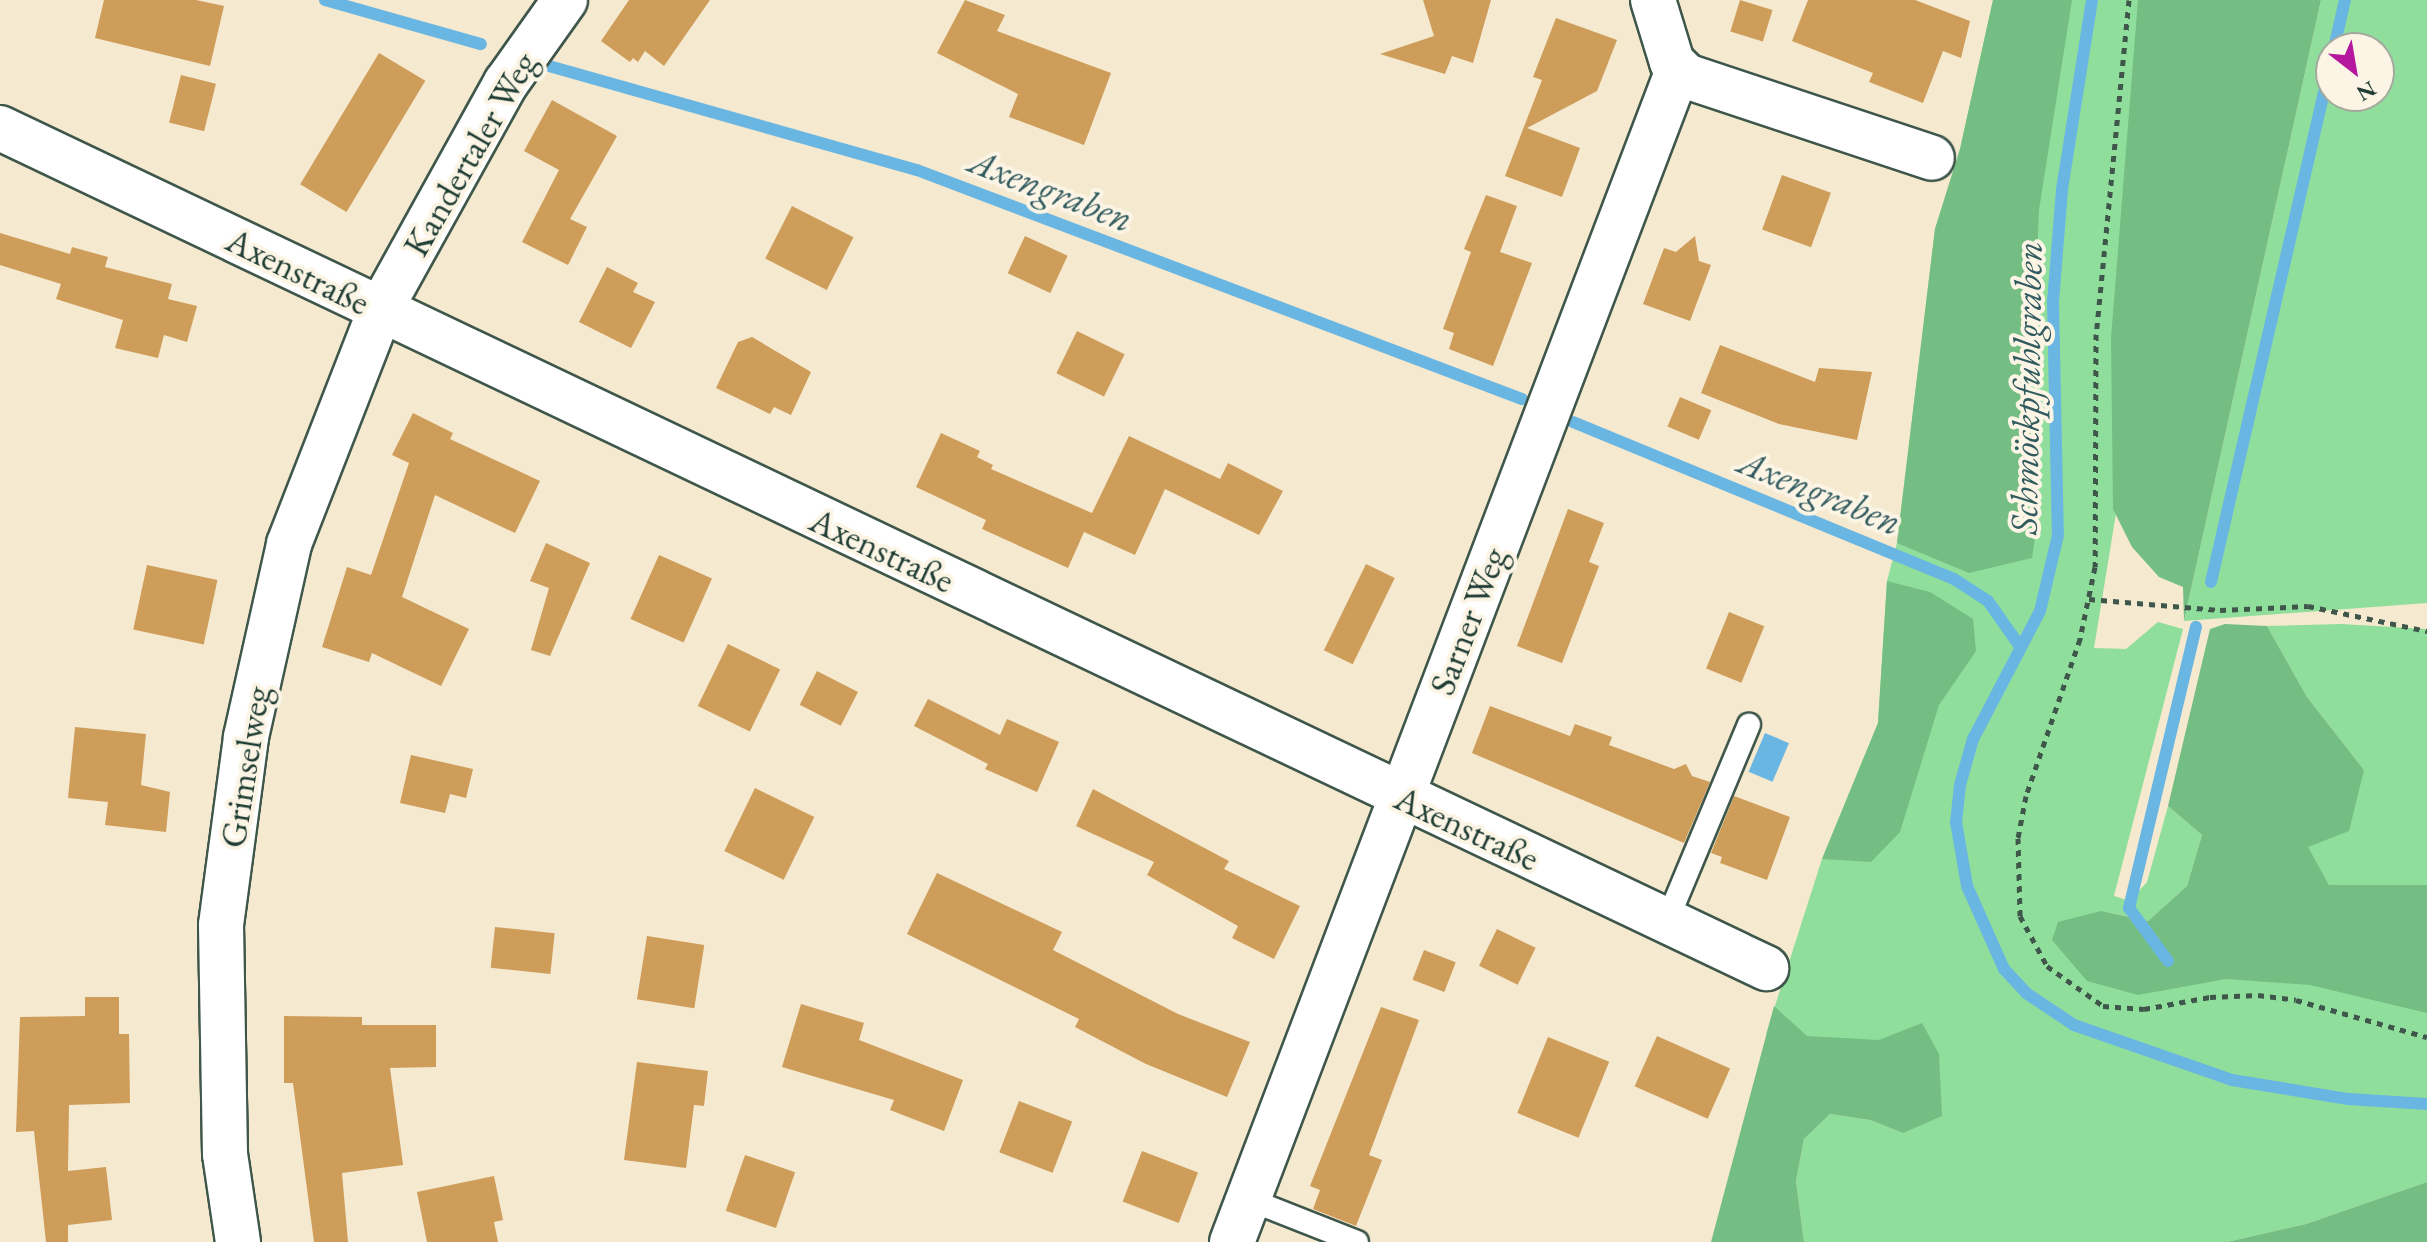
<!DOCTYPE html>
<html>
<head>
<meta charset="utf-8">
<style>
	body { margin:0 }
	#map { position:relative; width:2427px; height:1242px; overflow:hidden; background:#f5e9cf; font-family:"EB Garamond",serif }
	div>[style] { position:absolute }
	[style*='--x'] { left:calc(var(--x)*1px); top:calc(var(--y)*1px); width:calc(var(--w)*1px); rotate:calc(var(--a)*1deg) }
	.green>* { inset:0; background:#90de9b }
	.forest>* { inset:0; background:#74bd83 }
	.water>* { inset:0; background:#6ab6e3; transform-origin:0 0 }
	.stream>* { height:12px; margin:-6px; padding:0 6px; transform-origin:6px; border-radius:6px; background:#6ab6e3 }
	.building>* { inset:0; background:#ce9d5a; transform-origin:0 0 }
	.path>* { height:5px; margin-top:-2.5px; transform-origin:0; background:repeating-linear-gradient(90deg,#3f574b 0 6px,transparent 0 12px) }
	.roads { filter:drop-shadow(2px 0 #3f574b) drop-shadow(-2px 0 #3f574b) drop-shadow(0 2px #3f574b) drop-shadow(0 -2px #3f574b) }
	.lane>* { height:22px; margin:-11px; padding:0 11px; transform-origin:11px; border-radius:11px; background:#fff }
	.street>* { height:44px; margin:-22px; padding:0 22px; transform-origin:22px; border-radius:22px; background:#fff }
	span { translate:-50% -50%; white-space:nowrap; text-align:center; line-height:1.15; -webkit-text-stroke:8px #fcf5e5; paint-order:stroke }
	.street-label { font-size:36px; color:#1f3d34 }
	.water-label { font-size:38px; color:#325b60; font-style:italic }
	.north { position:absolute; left:2315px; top:32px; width:80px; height:80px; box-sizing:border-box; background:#fcf5e5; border:2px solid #a4ab9e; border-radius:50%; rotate:149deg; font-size:22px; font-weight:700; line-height:32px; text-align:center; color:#1f3d34 }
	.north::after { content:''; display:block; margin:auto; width:28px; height:36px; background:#b5179e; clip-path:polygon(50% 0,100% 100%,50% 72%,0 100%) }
</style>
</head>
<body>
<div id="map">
	<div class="green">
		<i style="clip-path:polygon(1993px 0,2200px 0,2094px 648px,2126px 649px,2158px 622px,2183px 629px,2114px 896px,2130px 901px,2147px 882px,2168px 806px,2202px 835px,2187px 886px,2148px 921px,2101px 911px,2427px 1000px,2427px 1182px,2306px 1224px,2227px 1242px,1804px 1242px,1796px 1181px,1804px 1139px,1830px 1114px,1870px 1120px,1903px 1133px,1938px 1079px,1938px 1068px,1766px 1034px,1822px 859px,1878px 723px,1887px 581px,1897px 543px,1935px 229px,1960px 149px)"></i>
		<i style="clip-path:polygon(evenodd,2321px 0,2427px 0,2427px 603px,2184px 621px,2321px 0,2331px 48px,2379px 48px,2379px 96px,2331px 96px,2331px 48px)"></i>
		<i style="clip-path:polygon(2341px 624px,2427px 629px,2427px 885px,2329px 885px,2307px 847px,2364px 770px,2307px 697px,2267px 626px)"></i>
	</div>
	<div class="forest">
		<i style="clip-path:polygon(1993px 0,2072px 0,2039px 210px,2031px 393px,2039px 511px,2032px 558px,1969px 573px,1897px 543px,1935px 229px,1960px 149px)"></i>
		<i style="clip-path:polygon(2138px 0,2321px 0,2184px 621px,2183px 587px,2159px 577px,2132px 547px,2113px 509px,2111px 338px)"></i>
		<i style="clip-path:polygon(1887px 581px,1930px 592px,1973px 619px,1976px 651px,1939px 705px,1900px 832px,1871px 862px,1822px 859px,1878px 723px)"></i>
		<i style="clip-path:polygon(2225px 624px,2267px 626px,2307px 697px,2364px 770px,2349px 831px,2308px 847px,2329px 885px,2427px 885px,2427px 1013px,2310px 985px,2226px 979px,2138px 995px,2087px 981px,2052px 940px,2058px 922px,2101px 911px,2148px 921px,2187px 886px,2202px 835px,2168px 806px,2210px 629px)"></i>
		<i style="clip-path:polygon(1774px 1006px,1807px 1036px,1879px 1040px,1922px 1023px,1939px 1054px,1942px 1116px,1903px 1133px,1870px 1120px,1830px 1114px,1804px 1139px,1796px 1181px,1804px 1242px,1711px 1242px)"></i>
		<i style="clip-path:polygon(2427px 1182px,2427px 1242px,2227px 1242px,2306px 1224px)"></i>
	</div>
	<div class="water">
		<i style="left:1765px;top:733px;width:26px;height:42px;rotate:23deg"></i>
	</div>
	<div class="stream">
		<i style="--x:325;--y:0;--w:162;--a:15.8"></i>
		<i style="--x:2092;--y:0;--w:192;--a:99"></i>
		<i style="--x:2062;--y:190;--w:112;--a:94.6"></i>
		<i style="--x:2053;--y:302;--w:233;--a:88.8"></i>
		<i style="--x:2058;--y:535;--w:78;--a:103.3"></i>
		<i style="--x:2040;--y:611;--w:144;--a:117.6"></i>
		<i style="--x:1973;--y:739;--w:48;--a:105.8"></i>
		<i style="--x:1960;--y:785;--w:37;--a:96"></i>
		<i style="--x:1956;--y:822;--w:65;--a:80.2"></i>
		<i style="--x:1967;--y:886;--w:91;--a:66"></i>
		<i style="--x:2004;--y:969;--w:33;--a:47"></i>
		<i style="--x:2026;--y:993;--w:58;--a:33.7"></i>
		<i style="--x:2074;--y:1025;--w:167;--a:19.2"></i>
		<i style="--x:2232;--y:1080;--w:118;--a:9.3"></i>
		<i style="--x:2348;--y:1099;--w:79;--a:3.6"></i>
		<i style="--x:2334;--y:48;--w:49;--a:-77.1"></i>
		<i style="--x:549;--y:66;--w:382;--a:15.8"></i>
		<i style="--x:917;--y:170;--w:647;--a:20.73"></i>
		<i style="--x:1573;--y:422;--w:412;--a:22.4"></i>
		<i style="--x:1954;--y:579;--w:40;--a:32.9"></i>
		<i style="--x:1988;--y:601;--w:57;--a:54.9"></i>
		<i style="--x:2211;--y:582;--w:534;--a:-77.01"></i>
		<i style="--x:2168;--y:961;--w:66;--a:-126.3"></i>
		<i style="--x:2129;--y:908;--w:289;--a:-76.6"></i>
	</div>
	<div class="building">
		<i style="clip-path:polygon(104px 0,196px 0,224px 6px,210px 66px,95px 38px)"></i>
		<i style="clip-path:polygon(629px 0,710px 0,664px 66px,645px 51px,638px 62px,633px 58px,630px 62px,601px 41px)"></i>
		<i style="clip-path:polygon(965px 0,1005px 15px,997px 31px,1111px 73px,1084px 145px,1009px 117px,1018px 94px,937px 53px)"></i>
		<i style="clip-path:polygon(1423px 0,1491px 0,1473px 63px,1452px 56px,1445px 74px,1380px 54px,1434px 36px)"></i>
		<i style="left:1740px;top:0;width:34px;height:33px;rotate:17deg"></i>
		<i style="clip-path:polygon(1808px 0,1915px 0,1970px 21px,1961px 58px,1943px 51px,1923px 103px,1869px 82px,1873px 73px,1792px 41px)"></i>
		<i style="clip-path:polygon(1556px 18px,1617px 40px,1597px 91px,1527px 128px,1580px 148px,1562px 197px,1505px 176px,1542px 80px,1533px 77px)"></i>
		<i style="left:379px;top:53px;width:54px;height:153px;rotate:31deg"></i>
		<i style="left:181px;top:75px;width:36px;height:49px;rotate:14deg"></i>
		<i style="clip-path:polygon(552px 100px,617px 136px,570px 219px,587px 227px,568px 265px,522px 242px,559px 170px,524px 151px)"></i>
		<i style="left:1782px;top:175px;width:52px;height:58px;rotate:20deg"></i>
		<i style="clip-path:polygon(1486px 195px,1517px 206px,1500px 252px,1532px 263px,1493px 366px,1449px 349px,1454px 333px,1443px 329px,1471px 252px,1464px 249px)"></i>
		<i style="left:792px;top:206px;width:69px;height:59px;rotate:27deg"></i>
		<i style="clip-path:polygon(0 233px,70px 254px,72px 247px,108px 257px,105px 267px,172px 284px,168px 299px,197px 306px,187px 342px,164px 335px,158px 358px,115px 348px,123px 320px,56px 299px,61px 284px,0 265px)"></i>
		<i style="left:1025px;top:236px;width:47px;height:41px;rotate:25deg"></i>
		<i style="clip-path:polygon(1695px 236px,1699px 261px,1711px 265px,1690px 321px,1643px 304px,1664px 248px,1676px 252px)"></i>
		<i style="clip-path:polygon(607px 267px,638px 283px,633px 292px,655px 302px,631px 348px,579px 322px)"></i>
		<i style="left:1077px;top:331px;width:53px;height:47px;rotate:26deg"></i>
		<i style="clip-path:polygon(752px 337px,811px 372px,791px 415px,774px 407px,770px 414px,716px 388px,738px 342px)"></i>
		<i style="clip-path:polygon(1720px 345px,1815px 382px,1819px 368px,1872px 372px,1857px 440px,1779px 424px,1701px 393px)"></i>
		<i style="left:1680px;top:397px;width:34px;height:32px;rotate:23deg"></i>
		<i style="clip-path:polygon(413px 413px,453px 433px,450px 439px,540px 481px,515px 533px,435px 495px,402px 597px,469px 629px,441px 686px,372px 653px,369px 662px,322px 647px,347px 567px,371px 575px,409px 463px,392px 455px)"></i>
		<i style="clip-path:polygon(941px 433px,980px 451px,977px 457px,993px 465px,991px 469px,1092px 513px,1129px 436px,1220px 479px,1228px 463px,1283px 491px,1259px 535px,1165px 489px,1135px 555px,1084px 532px,1068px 568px,982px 529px,986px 520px,916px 487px)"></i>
		<i style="clip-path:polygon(1568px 509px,1604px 523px,1589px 562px,1599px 566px,1562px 663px,1517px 646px)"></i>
		<i style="clip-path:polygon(546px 543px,590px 563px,550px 656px,531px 650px,549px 588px,530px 581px)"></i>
		<i style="left:659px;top:555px;width:58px;height:70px;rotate:24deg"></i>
		<i style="left:1366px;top:564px;width:32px;height:96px;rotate:26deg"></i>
		<i style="left:147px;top:565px;width:72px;height:66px;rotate:12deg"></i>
		<i style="left:1729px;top:612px;width:38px;height:61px;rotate:22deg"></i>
		<i style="left:728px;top:644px;width:58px;height:69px;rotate:26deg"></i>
		<i style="left:817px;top:671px;width:46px;height:38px;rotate:27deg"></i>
		<i style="clip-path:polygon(928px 699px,1000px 735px,1007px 719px,1059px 742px,1037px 792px,985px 769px,988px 764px,914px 726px)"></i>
		<i style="clip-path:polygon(1490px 706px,1570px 736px,1575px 724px,1612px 737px,1609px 745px,1674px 769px,1686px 764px,1692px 776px,1710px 782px,1684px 843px,1472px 753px)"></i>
		<i style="clip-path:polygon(75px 727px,146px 734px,141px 785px,170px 792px,166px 832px,105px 825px,108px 802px,68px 798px)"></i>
		<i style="clip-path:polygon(411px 755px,473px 769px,466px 798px,450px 794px,445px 813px,400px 803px)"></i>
		<i style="left:755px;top:788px;width:66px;height:70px;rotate:26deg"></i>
		<i style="clip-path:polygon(1093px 789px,1229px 861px,1224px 869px,1300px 906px,1274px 959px,1232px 938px,1238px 926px,1147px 875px,1154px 862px,1076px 826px)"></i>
		<i style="clip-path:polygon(1734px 796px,1790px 817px,1767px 880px,1720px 863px,1722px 857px,1711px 853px)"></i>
		<i style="clip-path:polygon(937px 873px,1062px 932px,1053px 950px,1178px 1014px,1250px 1042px,1227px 1097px,1146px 1064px,1075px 1027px,1079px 1019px,907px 934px)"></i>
		<i style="left:495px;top:927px;width:60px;height:41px;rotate:6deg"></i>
		<i style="left:1497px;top:929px;width:43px;height:41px;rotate:26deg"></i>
		<i style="left:647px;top:936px;width:58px;height:64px;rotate:9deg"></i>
		<i style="left:1424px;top:950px;width:34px;height:32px;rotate:21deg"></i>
		<i style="clip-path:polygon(85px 997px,119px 997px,119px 1034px,129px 1034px,130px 1103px,69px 1105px,68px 1171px,106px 1167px,112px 1220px,68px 1225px,68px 1242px,46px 1242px,34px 1131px,16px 1132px,20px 1017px,85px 1016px)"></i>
		<i style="clip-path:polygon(801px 1004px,864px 1023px,859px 1040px,963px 1080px,944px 1131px,890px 1110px,894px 1100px,782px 1067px)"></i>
		<i style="clip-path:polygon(1381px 1007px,1419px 1020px,1369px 1155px,1382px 1160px,1356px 1226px,1313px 1209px,1320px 1190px,1310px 1186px)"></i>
		<i style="clip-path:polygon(284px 1016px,362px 1017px,362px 1025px,436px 1025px,436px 1067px,390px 1068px,403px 1165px,342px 1173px,348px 1242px,314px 1242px,293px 1083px,284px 1083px)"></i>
		<i style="left:1657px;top:1036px;width:80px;height:55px;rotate:24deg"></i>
		<i style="left:1548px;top:1037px;width:66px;height:82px;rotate:22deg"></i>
		<i style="clip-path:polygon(637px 1062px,708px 1071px,704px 1106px,694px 1105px,686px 1168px,624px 1160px)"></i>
		<i style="left:1019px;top:1101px;width:57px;height:55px;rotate:21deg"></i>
		<i style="left:1142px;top:1151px;width:60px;height:54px;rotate:21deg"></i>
		<i style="left:745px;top:1155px;width:53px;height:59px;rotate:19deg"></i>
		<i style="clip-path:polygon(494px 1176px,503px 1220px,494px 1222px,498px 1242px,427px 1242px,417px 1192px)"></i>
	</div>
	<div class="path">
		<i style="--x:2129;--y:0;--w:336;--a:95.6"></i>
		<i style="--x:2096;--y:334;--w:233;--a:90.2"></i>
		<i style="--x:2095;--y:567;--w:74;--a:101.8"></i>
		<i style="--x:2080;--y:639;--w:166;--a:109"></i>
		<i style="--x:2026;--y:796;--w:43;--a:100.8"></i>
		<i style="--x:2018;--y:838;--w:78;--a:88.5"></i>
		<i style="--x:2020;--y:916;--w:57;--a:61.6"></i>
		<i style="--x:2047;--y:966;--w:69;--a:35.5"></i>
		<i style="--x:2103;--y:1006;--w:41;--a:4.2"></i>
		<i style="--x:2144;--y:1009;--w:67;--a:-10.3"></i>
		<i style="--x:2210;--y:997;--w:48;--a:-2.4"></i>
		<i style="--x:2258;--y:995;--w:38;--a:7"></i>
		<i style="--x:2296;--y:1000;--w:136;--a:15.8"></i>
		<i style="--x:2089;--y:599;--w:131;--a:4.8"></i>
		<i style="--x:2220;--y:610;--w:88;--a:-2.6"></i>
		<i style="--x:2308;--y:606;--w:122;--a:11.9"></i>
	</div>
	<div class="roads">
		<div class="lane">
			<i style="--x:1666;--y:923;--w:215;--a:-67.3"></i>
			<i style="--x:1248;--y:1199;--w:117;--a:21.5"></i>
		</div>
		<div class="street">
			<i style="--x:1653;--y:0;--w:65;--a:73"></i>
			<i style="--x:1672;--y:62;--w:20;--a:45"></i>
			<i style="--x:1686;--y:76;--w:259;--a:18.4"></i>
			<i style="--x:0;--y:128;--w:1956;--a:25.44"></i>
			<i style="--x:238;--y:1242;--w:89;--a:-98.4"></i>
			<i style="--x:225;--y:1154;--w:229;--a:-91"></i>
			<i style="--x:221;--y:925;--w:190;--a:-82.4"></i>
			<i style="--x:246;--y:737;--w:198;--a:-77.4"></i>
			<i style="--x:289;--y:544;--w:251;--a:-68.7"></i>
			<i style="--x:380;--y:310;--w:260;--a:-61"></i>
			<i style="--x:506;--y:83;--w:102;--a:-54.6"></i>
			<i style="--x:1232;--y:1242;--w:1254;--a:-69.17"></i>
		</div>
	</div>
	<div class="street-label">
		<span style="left:470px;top:154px;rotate:-60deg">Kandertaler Weg</span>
		<span style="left:298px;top:271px;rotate:26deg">Axenstraße</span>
		<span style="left:882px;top:550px;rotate:25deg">Axenstraße</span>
		<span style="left:1468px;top:621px;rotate:-69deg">Sarner Weg</span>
		<span style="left:245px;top:767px;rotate:-81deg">Grimselweg</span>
		<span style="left:1467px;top:828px;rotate:25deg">Axenstraße</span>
	</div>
	<div class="water-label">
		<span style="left:1051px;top:189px;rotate:21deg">Axengraben</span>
		<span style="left:2026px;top:388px;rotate:-89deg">Schmöckpfuhlgraben</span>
		<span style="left:1820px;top:491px;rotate:22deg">Axengraben</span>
	</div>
	<div class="north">N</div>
</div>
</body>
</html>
